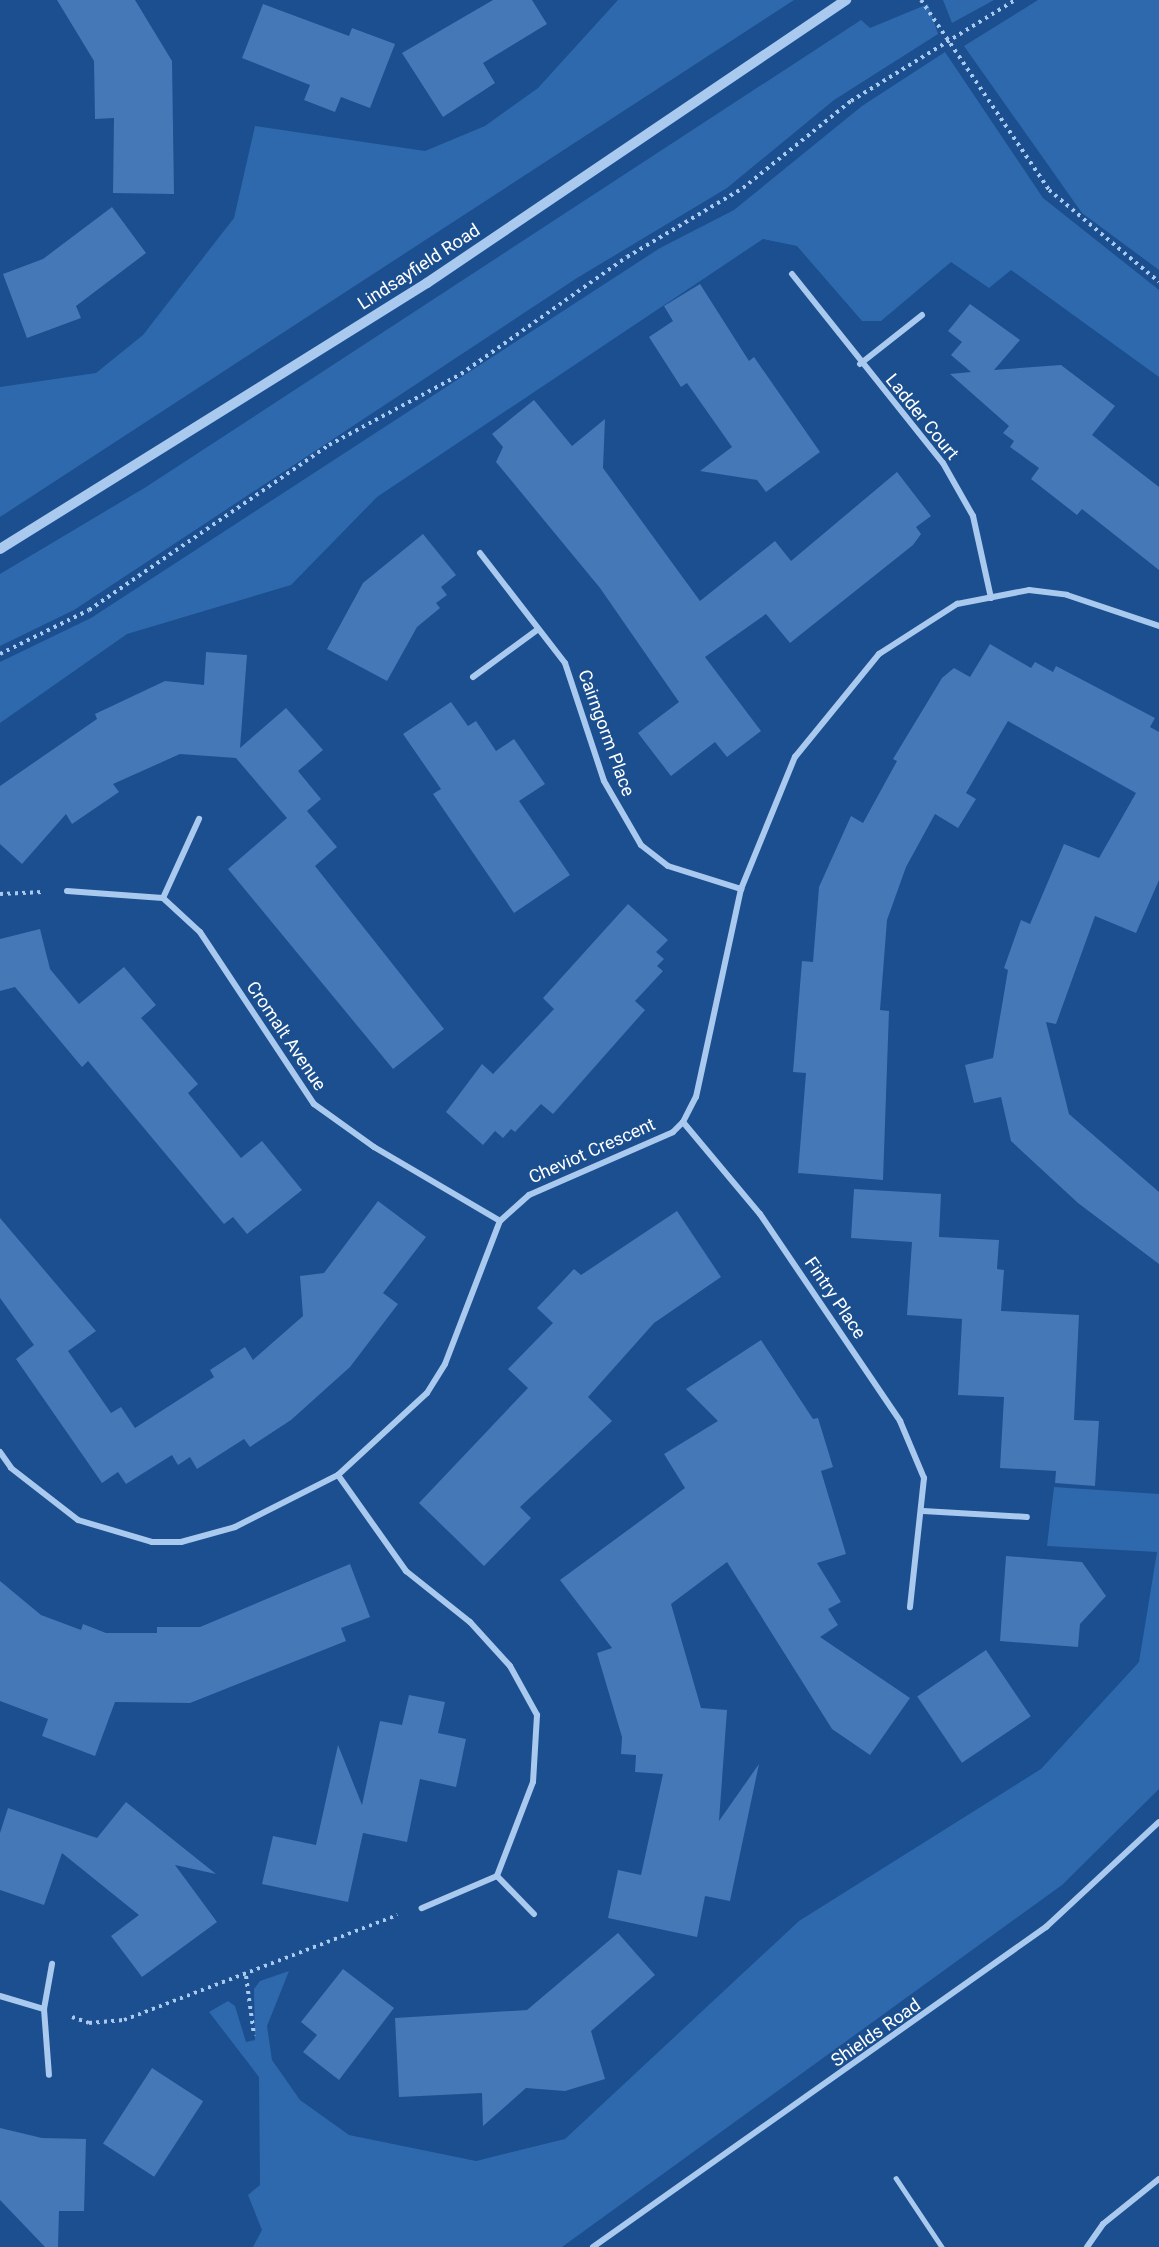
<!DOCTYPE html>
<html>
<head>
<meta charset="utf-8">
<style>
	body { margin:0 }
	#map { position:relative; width:1159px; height:2247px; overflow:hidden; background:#1b4f8f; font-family:Roboto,sans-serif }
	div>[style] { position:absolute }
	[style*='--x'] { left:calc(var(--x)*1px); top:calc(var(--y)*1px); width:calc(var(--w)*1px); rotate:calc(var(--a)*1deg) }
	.green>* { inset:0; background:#2e69ad }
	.building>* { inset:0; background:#4478b7; transform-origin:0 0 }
	.path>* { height:4px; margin-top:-2px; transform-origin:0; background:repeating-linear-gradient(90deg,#a9c9ee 0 3px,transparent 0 7.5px) }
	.service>* { height:4.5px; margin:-2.25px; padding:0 2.25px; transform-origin:2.25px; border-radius:2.25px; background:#a9c9ee }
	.minor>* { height:6px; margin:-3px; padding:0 3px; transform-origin:3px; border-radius:3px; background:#a9c9ee }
	.tertiary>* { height:10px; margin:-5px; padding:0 5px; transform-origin:5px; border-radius:5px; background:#a9c9ee }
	span { translate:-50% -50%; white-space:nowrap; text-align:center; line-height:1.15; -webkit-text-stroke:4.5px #1b4f8f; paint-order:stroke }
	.street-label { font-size:18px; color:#fff }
</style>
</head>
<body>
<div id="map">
	<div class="green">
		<i style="clip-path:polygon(618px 0,794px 0,0 517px,0 387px,96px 373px,143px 335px,234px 218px,255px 126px,425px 151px,485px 126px,538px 88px)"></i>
		<i style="clip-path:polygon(943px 0,994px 0,952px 23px)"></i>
		<i style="clip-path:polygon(1038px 0,1159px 0,1159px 270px,1082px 213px,964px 46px)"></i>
		<i style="clip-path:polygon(928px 4px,938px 34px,834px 100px,727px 188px,577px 278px,74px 610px,0 646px,0 574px,146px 487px,861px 20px,870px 28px)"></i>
		<i style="clip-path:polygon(945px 52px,1043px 198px,1159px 290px,1159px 377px,1011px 270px,989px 288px,951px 262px,881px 321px,862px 321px,797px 246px,763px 239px,377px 497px,291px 585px,127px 634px,0 723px,0 662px,91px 618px,660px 248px,734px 210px,862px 106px)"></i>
		<i style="clip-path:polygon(1054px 1487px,1159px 1494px,1159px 1789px,1062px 1885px,562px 2247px,253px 2247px,262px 2230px,248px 2195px,260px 2185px,259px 2077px,209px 2012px,228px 2001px,235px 2006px,246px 2042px,255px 2040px,254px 1989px,260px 1981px,289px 1971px,267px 2026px,272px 2060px,300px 2100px,349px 2135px,476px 2161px,565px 2139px,799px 1921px,1041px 1769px,1139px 1662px,1157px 1552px,1047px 1546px)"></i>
	</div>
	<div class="building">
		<i style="clip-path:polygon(57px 0,135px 0,172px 61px,174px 194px,113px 193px,114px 118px,95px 119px,94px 61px)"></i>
		<i style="clip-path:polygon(493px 0,532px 0,547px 24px,483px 63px,495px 83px,443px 117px,402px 53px)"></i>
		<i style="clip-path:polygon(263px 4px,349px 36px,352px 28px,395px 44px,370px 108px,341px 97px,335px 112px,304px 100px,310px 85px,242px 58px)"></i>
		<i style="clip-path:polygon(112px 207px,146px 253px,76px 306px,81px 318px,27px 338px,3px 274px,43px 259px)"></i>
		<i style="clip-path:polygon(700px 284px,749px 361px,754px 357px,820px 452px,766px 492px,757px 480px,700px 471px,732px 447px,687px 383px,681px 387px,649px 337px,673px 321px,664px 306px)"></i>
		<i style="clip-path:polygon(970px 304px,1020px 340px,994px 370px,1061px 365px,1115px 406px,1092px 435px,1159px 487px,1159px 570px,1082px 509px,1077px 515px,1031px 479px,1039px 468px,1010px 447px,1014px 441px,1003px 433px,1009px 426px,950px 374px,971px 372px,951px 355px,962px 342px,948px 331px)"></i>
		<i style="clip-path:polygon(534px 400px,572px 446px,605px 419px,603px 468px,700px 601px,775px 541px,791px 561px,897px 472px,931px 516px,916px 527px,921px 534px,913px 545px,790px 643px,766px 614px,705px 657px,761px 731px,727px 757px,715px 742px,671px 776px,638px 733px,679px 702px,600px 588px,496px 462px,503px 447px,492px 434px)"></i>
		<i style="clip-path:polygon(423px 534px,456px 575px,441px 587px,447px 595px,436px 603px,440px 608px,417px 627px,387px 681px,327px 649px,363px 583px)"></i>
		<i style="clip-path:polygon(990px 644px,1031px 668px,1035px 662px,1053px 672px,1056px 666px,1155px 718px,1150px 727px,1159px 732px,1159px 880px,1136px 933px,1095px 916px,1056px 1024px,1046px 1022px,1069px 1114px,1159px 1192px,1159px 1264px,1078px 1203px,1011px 1141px,1001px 1097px,974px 1103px,965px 1065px,993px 1058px,1008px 970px,1004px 968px,1021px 920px,1030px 924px,1064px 844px,1099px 858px,1136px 793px,1008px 721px,966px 793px,976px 799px,958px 828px,935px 814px,906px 867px,887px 920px,880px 1010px,889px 1011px,883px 1180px,798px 1173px,806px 1073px,793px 1072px,802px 961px,813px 962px,819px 887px,851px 816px,863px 823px,897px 761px,893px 759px,942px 678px,954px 668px,970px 677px)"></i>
		<i style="clip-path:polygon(206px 652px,247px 655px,240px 748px,286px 708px,323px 750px,298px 771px,321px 799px,307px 811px,337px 847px,315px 866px,444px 1029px,393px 1069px,228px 869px,287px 818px,236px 758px,180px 754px,113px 784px,119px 792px,72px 824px,66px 814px,22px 864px,0 844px,0 786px,97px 719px,95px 714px,165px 681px,204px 685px)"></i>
		<i style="clip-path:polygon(451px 702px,468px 726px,476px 721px,496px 751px,514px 739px,545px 784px,519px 801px,570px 875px,514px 913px,433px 794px,441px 789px,403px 734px)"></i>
		<i style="clip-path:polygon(628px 904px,668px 940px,656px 952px,664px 959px,657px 966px,663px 971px,635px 1001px,645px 1010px,553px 1114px,541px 1104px,515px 1132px,511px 1129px,503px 1138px,495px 1131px,483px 1145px,446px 1112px,482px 1064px,493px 1074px,554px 1009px,543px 998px)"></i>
		<i style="clip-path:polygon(40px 929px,50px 969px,79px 1004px,124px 967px,156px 1005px,141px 1018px,198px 1084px,188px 1093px,241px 1158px,262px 1141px,302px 1190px,247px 1234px,233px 1217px,224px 1224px,88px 1061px,82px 1067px,15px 987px,0 991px,0 939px)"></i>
		<i style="clip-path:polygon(854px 1189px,941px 1194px,939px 1237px,999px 1240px,997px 1269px,1004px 1270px,1001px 1311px,1079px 1315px,1074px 1420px,1099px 1421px,1095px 1486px,1055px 1483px,1056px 1471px,1000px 1468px,1004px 1397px,958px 1395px,962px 1319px,907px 1315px,912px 1242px,851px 1238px)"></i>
		<i style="clip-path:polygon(378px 1201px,426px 1237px,383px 1293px,398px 1304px,350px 1367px,291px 1420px,250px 1447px,244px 1439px,197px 1469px,190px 1457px,178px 1465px,172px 1455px,126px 1484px,118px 1472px,102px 1483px,16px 1359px,34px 1345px,0 1298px,0 1218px,96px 1331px,68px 1351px,111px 1413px,121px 1407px,135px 1428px,214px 1377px,210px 1370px,245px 1347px,253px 1360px,303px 1316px,300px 1276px,324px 1273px)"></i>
		<i style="clip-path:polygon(677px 1211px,721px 1277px,654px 1323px,588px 1397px,612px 1421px,520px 1507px,531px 1518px,484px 1566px,419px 1503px,528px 1388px,508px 1369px,553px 1323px,537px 1308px,574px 1269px,581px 1275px)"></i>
		<i style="clip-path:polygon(761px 1340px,813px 1419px,818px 1418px,833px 1467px,821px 1471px,846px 1554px,817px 1563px,841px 1602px,828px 1609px,838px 1625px,820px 1637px,910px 1698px,870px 1755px,832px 1729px,727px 1562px,671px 1604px,701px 1708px,727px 1710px,719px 1821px,759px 1764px,730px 1901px,705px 1896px,697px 1937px,608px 1918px,618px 1870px,641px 1875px,663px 1774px,635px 1772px,636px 1755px,621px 1754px,622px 1737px,597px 1653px,612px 1648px,560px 1580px,685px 1488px,664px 1454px,718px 1421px,686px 1389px)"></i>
		<i style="clip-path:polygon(1006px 1556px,1082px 1562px,1106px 1596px,1080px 1624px,1078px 1647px,1000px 1641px)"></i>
		<i style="clip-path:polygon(350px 1564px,370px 1617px,341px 1628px,346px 1641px,190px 1703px,115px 1702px,95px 1756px,42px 1736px,48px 1719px,0 1701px,0 1581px,41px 1615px,81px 1630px,83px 1624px,106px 1633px,157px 1633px,157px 1627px,200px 1627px)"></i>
		<i style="left:986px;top:1650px;width:80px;height:83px;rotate:56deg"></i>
		<i style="clip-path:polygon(409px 1695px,445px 1702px,438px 1733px,466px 1739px,456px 1787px,420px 1779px,407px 1842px,363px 1833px,348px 1902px,262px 1884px,273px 1836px,316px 1845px,338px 1745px,362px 1805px,380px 1721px,402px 1725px)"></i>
		<i style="clip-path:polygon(126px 1802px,216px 1874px,175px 1865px,217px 1922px,142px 1977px,111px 1936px,139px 1915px,62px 1853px,44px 1905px,0 1890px,0 1833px,8px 1808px,97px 1838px)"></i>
		<i style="clip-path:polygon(618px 1933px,655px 1975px,591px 2031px,605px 2079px,565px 2091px,526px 2088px,483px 2126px,482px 2093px,399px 2097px,395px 2018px,527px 2010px)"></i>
		<i style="clip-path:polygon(343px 1969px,394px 2008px,339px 2080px,303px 2052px,317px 2035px,301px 2022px)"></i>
		<i style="left:152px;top:2068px;width:61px;height:90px;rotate:33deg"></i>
		<i style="clip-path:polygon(0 2128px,42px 2138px,86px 2139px,84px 2211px,59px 2211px,58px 2247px,45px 2247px,0 2200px)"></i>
	</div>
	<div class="path">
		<i style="--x:921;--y:0;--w:229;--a:56"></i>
		<i style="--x:1049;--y:190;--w:143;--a:39.9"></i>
		<i style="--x:0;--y:654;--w:99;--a:-26.3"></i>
		<i style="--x:89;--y:610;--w:291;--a:-34.5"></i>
		<i style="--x:329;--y:445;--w:150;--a:-28.3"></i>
		<i style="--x:461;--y:374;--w:203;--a:-35.2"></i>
		<i style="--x:627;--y:257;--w:135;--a:-30.7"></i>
		<i style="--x:743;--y:188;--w:139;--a:-38.9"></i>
		<i style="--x:851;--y:101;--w:193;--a:-31.6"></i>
		<i style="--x:0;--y:894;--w:43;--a:-2.7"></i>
		<i style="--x:246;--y:1976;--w:60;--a:82.3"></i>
		<i style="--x:72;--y:2017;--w:18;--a:19"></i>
		<i style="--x:89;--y:2023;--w:35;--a:-5"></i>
		<i style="--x:124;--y:2020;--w:293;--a:-21"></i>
	</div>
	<div class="service">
		<i style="--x:896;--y:2178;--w:83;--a:56.3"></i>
	</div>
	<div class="minor">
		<i style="--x:792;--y:274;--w:242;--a:51.4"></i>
		<i style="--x:943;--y:463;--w:61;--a:60.5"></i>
		<i style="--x:973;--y:516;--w:84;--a:77.6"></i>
		<i style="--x:860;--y:364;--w:79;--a:-38.3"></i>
		<i style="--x:480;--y:553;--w:139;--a:52.3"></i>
		<i style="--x:565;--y:663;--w:124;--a:71.7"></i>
		<i style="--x:604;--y:781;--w:74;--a:60"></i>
		<i style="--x:641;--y:845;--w:34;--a:38"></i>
		<i style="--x:668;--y:866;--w:77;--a:17.5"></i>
		<i style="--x:473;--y:677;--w:79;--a:-36.3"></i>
		<i style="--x:67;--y:891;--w:96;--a:4.2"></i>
		<i style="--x:163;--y:898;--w:50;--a:42.6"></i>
		<i style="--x:200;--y:932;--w:206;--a:56.5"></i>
		<i style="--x:314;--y:1104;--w:74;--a:35.6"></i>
		<i style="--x:374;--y:1147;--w:146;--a:30.4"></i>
		<i style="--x:163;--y:898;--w:87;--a:-65.5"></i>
		<i style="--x:683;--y:1122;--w:120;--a:50.1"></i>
		<i style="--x:760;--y:1214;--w:250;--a:55.9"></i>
		<i style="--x:900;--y:1421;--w:62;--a:67.2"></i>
		<i style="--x:924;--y:1478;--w:130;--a:96.2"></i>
		<i style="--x:0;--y:1452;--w:19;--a:55"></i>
		<i style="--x:11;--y:1468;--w:85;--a:37.8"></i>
		<i style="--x:78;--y:1520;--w:77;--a:16.6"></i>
		<i style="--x:152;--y:1542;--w:29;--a:0"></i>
		<i style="--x:181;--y:1542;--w:56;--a:-15.5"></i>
		<i style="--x:235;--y:1527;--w:115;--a:-26.8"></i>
		<i style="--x:338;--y:1475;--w:121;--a:-42.7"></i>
		<i style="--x:427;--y:1393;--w:34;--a:-58"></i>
		<i style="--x:445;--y:1364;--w:153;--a:-69"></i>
		<i style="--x:500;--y:1221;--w:39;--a:-42"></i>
		<i style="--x:529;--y:1195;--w:157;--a:-23.6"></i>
		<i style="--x:673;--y:1132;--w:14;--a:-45"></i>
		<i style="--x:683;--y:1122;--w:28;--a:-63"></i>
		<i style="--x:696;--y:1097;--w:213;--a:-77.8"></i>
		<i style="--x:741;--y:889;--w:143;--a:-67.8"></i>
		<i style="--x:795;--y:757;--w:133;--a:-50.8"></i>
		<i style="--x:879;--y:654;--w:93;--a:-32.7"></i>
		<i style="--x:957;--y:604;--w:73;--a:-11"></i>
		<i style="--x:1029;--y:590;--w:38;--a:7"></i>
		<i style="--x:1067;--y:595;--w:97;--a:18.6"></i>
		<i style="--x:338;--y:1475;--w:118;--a:54.7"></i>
		<i style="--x:406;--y:1571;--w:82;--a:38.6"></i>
		<i style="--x:470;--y:1622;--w:59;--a:47.7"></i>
		<i style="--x:510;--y:1666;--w:56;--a:61.1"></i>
		<i style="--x:537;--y:1715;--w:67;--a:93.4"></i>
		<i style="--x:533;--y:1782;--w:101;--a:111"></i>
		<i style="--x:497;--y:1876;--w:82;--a:156.9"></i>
		<i style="--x:923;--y:1511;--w:104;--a:3.3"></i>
		<i style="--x:497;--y:1876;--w:53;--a:45.8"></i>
		<i style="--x:0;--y:1996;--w:46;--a:16.5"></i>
		<i style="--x:44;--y:2009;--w:66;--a:85.7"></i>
		<i style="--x:44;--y:2009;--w:46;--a:-79.9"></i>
		<i style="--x:593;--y:2247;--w:555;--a:-35.24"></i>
		<i style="--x:1046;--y:1927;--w:154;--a:-42.9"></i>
		<i style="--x:1087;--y:2247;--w:28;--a:-55"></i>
		<i style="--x:1103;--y:2224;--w:72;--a:-38.8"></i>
	</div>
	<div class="tertiary">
		<i style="--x:0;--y:549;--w:503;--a:-31.92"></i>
		<i style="--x:427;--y:283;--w:506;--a:-34.04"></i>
	</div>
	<div class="street-label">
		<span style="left:419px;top:267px;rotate:-33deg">Lindsayfield Road</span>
		<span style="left:922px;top:417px;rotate:51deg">Ladder Court</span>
		<span style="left:606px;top:733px;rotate:70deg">Cairngorm Place</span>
		<span style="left:286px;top:1036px;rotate:56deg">Cromalt Avenue</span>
		<span style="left:592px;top:1151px;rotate:-24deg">Cheviot Crescent</span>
		<span style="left:835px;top:1298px;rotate:56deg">Fintry Place</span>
		<span style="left:876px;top:2033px;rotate:-35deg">Shields Road</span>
	</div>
</div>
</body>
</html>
